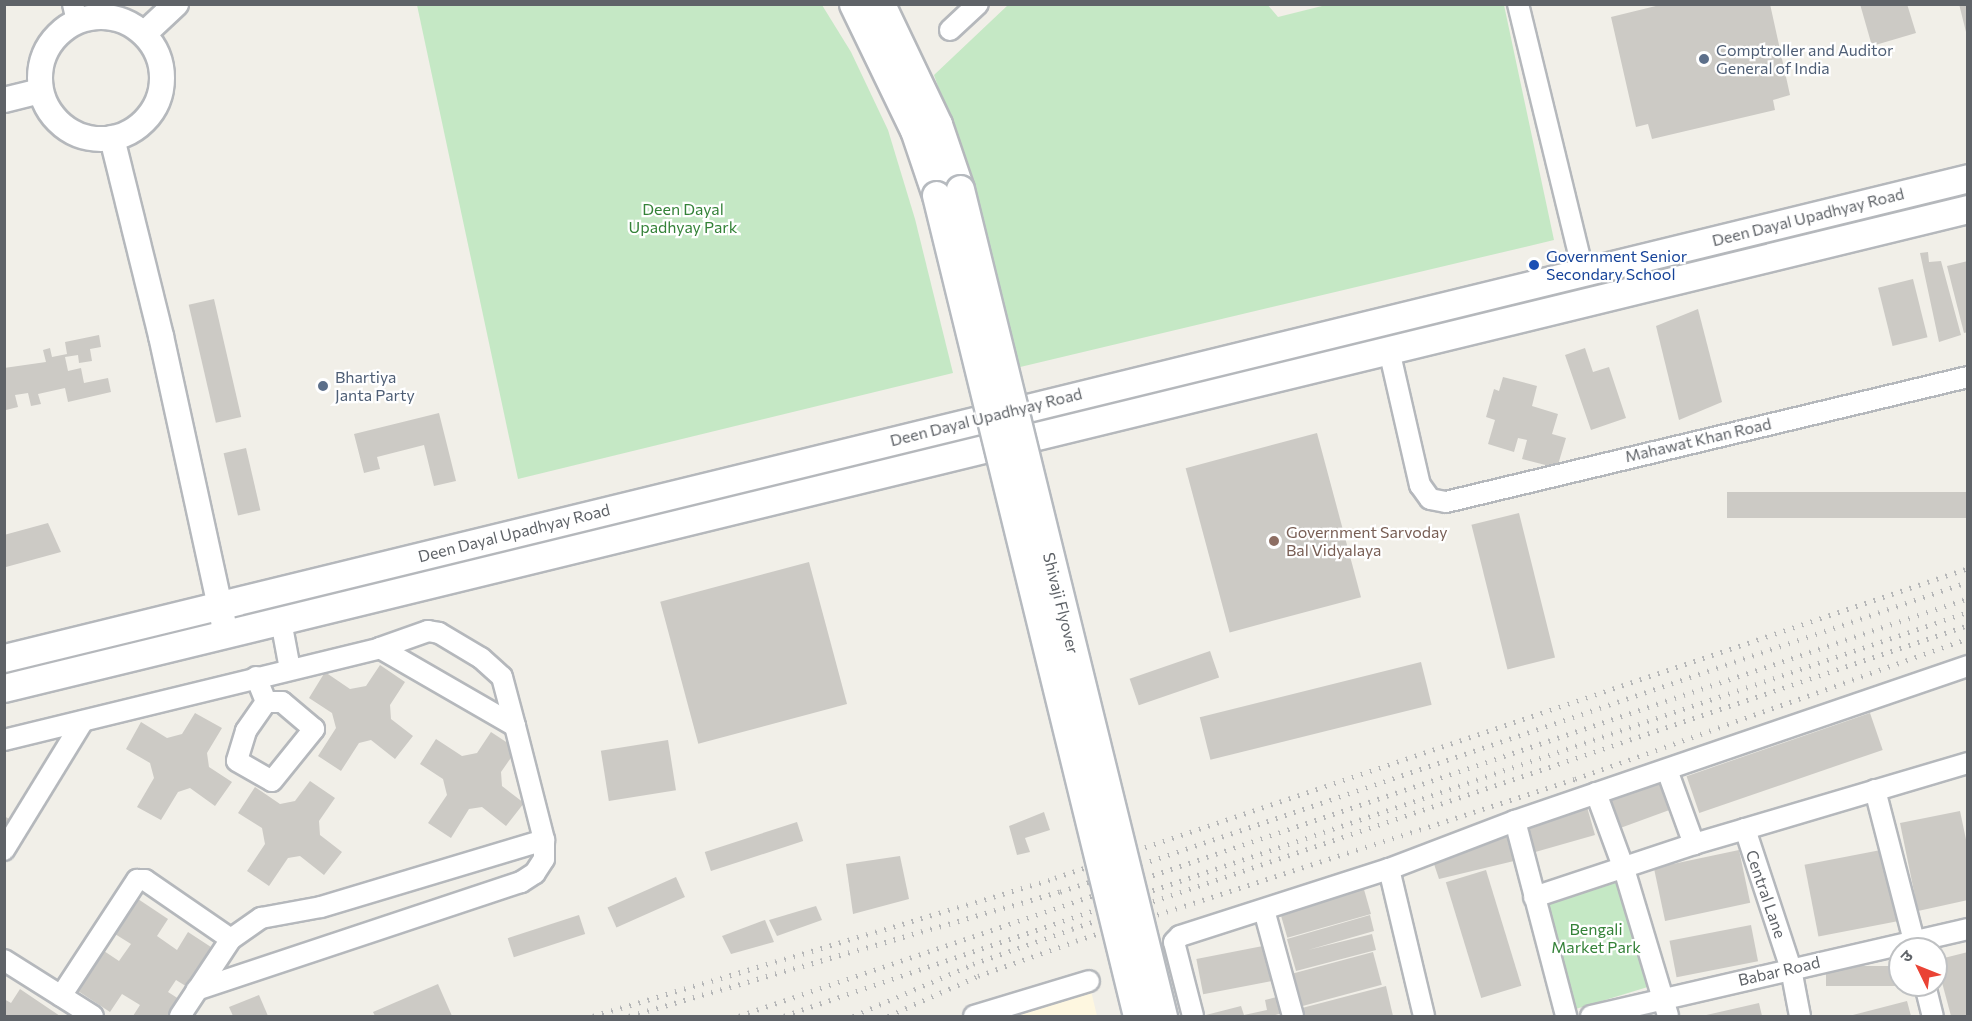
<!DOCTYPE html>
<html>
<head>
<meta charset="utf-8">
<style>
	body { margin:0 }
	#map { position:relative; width:1972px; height:1021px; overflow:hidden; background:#f1efe8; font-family:Commissioner,"Noto Sans Devanagari",sans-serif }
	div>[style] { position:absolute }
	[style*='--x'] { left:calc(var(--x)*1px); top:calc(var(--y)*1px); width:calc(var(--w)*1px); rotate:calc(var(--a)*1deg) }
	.commercial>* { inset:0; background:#fef7e0 }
	.green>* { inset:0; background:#c5e8c5; transform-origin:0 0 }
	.building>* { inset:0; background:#cccac5; transform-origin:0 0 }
	.roads { filter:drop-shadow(2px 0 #b5b8bc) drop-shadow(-2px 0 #b5b8bc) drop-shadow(0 2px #b5b8bc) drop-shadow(0 -2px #b5b8bc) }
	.minor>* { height:20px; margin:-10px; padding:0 10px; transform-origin:10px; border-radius:10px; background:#fff }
	.tertiary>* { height:24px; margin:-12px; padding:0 12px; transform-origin:12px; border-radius:12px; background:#fff }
	.tertiary>.ring { margin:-12px; padding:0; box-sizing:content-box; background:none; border:24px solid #fff; border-radius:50% }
	.secondary>* { height:27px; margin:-13.5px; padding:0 13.5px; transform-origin:13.5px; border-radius:13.5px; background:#fff }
	.rail>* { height:4.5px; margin-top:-2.25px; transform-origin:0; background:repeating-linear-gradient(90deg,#b6b7b8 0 1.5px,transparent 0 9.5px) }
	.bridges { filter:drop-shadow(2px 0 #b6babf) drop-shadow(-2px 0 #b6babf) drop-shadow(0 2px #b6babf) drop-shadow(0 -2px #b6babf) }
	.secondary-bridge>* { height:27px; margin:-13.5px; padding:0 13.5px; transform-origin:13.5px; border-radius:13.5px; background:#fff }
	.dots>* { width:16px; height:16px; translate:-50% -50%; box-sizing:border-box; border:3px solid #fff; border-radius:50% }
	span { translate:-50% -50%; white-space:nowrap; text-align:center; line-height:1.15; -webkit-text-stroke:4.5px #fff; paint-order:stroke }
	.service-label { font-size:16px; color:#4e5e75 }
	.left { translate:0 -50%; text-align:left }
	.park-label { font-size:16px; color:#348238 }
	.street-label { font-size:16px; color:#5f6368 }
	.transit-label { font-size:16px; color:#164399 }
	.education-label { font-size:16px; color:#785e54 }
	.frame { position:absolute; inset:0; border:6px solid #5f6368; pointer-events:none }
	.north { position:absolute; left:1888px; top:937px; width:60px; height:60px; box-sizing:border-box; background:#fff; border:2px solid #bfc1c3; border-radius:50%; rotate:313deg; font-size:16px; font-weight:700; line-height:24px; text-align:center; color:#5f6368 }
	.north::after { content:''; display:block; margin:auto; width:21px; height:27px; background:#ea4335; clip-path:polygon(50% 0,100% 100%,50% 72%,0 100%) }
</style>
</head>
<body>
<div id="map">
	<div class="commercial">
		<i style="clip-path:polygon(1088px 978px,1097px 1016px,981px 1016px)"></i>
	</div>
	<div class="green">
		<i style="clip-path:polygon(1267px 4px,1278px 17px,1330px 4px,1504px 5px,1554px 240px,1016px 368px,965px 163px,934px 75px,1008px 5px)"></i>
		<i style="clip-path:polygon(417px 5px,822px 5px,851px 52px,888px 130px,915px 219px,953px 373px,518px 479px)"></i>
		<i style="left:1632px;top:857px;width:129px;height:112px;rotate:73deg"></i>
	</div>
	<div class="building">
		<i style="clip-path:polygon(1664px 4px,1770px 4px,1790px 95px,1773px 100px,1775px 110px,1652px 139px,1648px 124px,1636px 127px,1611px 17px)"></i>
		<i style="clip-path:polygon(1860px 4px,1907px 4px,1916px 33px,1872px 46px)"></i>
		<i style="clip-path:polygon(1959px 4px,1968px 4px,1968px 36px,1967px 36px)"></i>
		<i style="clip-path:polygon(1928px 252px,1929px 262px,1941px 261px,1961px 335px,1939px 342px,1920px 253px)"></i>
		<i style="clip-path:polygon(1968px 261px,1968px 332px,1964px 333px,1947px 266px)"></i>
		<i style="left:1913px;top:279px;width:60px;height:36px;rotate:76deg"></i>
		<i style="left:214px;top:299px;width:121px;height:26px;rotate:77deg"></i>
		<i style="clip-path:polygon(1698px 309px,1722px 402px,1679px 420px,1656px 326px)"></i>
		<i style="clip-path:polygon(99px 335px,101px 347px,90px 349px,92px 361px,79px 363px,78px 355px,65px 357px,68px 371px,81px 368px,84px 383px,108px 378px,111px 392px,68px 402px,65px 388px,38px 394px,41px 404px,31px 406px,28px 393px,15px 395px,18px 407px,6px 410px,4px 368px,46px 362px,43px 350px,50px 348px,52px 357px,67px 354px,65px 342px)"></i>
		<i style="clip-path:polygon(1585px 348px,1593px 372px,1609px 367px,1626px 418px,1591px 430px,1565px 355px)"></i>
		<i style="clip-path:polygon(1503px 377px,1537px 386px,1532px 406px,1558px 414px,1552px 434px,1566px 438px,1557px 468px,1522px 459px,1527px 440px,1518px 438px,1514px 452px,1488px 444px,1495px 420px,1486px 417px,1494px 389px,1499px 391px)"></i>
		<i style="clip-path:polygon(439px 413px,456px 481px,434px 486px,424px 445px,377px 457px,380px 469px,364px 473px,354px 434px)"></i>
		<i style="left:1317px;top:433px;width:170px;height:136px;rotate:75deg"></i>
		<i style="left:246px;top:448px;width:64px;height:23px;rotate:77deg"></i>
		<i style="left:1968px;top:492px;width:26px;height:241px;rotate:90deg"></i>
		<i style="left:1519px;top:513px;width:149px;height:49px;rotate:76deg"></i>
		<i style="clip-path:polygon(48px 523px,61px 552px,6px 567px,4px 535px)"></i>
		<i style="left:809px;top:562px;width:147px;height:154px;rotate:75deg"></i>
		<i style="left:1210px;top:651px;width:28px;height:85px;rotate:71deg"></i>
		<i style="left:1421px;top:662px;width:44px;height:228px;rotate:76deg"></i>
		<i style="clip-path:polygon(380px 665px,405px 682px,390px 705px,391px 719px,413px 736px,395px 759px,371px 740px,359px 743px,341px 771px,318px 756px,336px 728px,332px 713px,309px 698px,325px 672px,350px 689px,366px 686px)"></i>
		<i style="clip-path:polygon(195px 713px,222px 728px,207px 753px,209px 767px,232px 782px,215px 806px,190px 788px,178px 792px,161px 820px,137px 807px,154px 778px,150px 763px,126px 749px,141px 722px,167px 738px,182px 734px)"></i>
		<i style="left:1870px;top:713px;width:39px;height:194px;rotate:71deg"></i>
		<i style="clip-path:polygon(491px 732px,517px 749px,501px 772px,502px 786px,524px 803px,506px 826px,482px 807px,469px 809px,451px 838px,428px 823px,447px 795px,443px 779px,420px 764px,436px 739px,462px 756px,477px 753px)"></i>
		<i style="left:668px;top:740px;width:51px;height:68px;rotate:81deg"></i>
		<i style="left:1664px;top:778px;width:32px;height:64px;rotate:70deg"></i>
		<i style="clip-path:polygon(310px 781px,335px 798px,319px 821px,320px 835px,342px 852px,324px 875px,300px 856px,288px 858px,269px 886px,247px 871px,265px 844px,262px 828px,238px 813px,255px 787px,280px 804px,295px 801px)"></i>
		<i style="left:1587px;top:807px;width:29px;height:63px;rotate:74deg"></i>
		<i style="clip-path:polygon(1960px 811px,1968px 849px,1968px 900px,1918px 911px,1900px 823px)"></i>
		<i style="clip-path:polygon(1044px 812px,1050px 830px,1025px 838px,1030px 852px,1017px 855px,1009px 826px)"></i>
		<i style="clip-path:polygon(4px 816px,11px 820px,4px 830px)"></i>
		<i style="left:797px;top:822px;width:20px;height:97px;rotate:72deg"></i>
		<i style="clip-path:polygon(1508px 834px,1514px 861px,1439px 879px,1432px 858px)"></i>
		<i style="left:1886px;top:849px;width:73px;height:83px;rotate:79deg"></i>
		<i style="left:1739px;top:850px;width:54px;height:87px;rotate:78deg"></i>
		<i style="clip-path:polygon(900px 856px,909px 899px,853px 914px,846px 864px)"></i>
		<i style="left:1486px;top:870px;width:121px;height:42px;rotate:73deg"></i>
		<i style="left:676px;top:877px;width:22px;height:75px;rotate:66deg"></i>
		<i style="left:1363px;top:886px;width:29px;height:87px;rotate:74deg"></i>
		<i style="clip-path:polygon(138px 899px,168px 919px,157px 936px,177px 950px,188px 932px,214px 949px,189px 988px,176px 980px,168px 992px,182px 1001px,172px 1016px,133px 1016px,140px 1005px,122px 994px,110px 1012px,78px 991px,104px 951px,119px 961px,131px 944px,115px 934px)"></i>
		<i style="clip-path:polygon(816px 906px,822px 920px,777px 936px,769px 920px)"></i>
		<i style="left:579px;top:915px;width:20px;height:75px;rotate:72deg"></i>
		<i style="clip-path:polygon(1370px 915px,1374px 931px,1308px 950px,1372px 934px,1376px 950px,1296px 971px,1287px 939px)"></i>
		<i style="clip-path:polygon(765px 920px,774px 942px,731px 954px,722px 936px)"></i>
		<i style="left:1751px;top:925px;width:37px;height:83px;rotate:79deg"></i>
		<i style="left:1268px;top:945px;width:36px;height:73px;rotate:79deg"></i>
		<i style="left:1373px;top:952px;width:34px;height:82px;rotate:75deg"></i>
		<i style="clip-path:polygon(1968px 952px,1968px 1016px,1951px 1016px,1936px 960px)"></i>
		<i style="left:1900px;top:966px;width:20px;height:74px;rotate:90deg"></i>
		<i style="clip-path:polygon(438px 984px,452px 1016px,375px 1016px,373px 1012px)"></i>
		<i style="clip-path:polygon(1386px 986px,1393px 1016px,1304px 1016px,1302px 1008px)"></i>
		<i style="clip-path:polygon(20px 989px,60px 1016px,4px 1016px,4px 999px,11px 1003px)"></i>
		<i style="clip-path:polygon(259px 995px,268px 1016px,233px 1016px,229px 1007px)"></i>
		<i style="clip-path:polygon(1284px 995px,1288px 1012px,1271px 1016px,1202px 1016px,1241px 1006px,1244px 1015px,1267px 1010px,1265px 1000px)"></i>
		<i style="clip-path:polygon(1907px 1001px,1911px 1016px,1849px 1016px)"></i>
		<i style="clip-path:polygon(1759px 1003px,1762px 1016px,1702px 1016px)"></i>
	</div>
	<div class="roads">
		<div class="minor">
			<i style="--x:73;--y:4;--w:17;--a:77"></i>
			<i style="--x:1518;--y:4;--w:275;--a:76.3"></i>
			<i style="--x:950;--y:30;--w:38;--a:-43"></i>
			<i style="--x:1389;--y:350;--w:139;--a:77.1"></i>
			<i style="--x:1420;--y:485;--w:17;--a:54"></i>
			<i style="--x:1430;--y:499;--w:16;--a:11"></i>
			<i style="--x:1446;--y:502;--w:537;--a:-13.47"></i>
			<i style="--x:281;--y:621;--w:49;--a:79.4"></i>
			<i style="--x:380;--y:648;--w:51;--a:-19.5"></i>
			<i style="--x:428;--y:631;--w:11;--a:10"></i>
			<i style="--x:439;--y:633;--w:49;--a:30.8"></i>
			<i style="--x:481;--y:658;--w:28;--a:42"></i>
			<i style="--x:502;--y:677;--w:51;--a:75.1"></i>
			<i style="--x:256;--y:677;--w:27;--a:68"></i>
			<i style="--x:266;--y:702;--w:35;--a:125"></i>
			<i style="--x:246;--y:731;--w:31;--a:107"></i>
			<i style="--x:237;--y:761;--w:40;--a:29.7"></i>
			<i style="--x:272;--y:781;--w:67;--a:-51.1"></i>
			<i style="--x:314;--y:729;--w:42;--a:-139.8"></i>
			<i style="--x:282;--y:702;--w:16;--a:180"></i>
			<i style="--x:4;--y:740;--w:387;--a:-13.7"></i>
			<i style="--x:380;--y:648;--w:156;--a:30"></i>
			<i style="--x:515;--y:726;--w:118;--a:75.7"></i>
			<i style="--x:544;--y:840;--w:19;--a:90"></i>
			<i style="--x:544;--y:859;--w:17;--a:123"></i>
			<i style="--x:535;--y:873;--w:17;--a:147"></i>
			<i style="--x:521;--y:882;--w:342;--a:161.6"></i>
			<i style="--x:1667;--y:770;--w:79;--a:70"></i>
			<i style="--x:1694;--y:844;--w:53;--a:-16.4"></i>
			<i style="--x:1745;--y:829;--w:147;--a:71.8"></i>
			<i style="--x:1791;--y:969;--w:48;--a:79.2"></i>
			<i style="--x:1875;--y:790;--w:164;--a:75.5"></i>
			<i style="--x:1596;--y:793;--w:81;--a:69.8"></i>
			<i style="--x:1624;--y:869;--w:153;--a:73.3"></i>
			<i style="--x:1515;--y:821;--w:202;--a:75.3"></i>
			<i style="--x:1745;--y:829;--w:233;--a:-16.5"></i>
			<i style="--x:4;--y:850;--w:151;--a:-58.5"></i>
			<i style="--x:1389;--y:869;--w:151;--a:76.6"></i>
			<i style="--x:1534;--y:897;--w:169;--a:-18.3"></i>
			<i style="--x:1264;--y:910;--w:110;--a:74.7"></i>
			<i style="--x:4;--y:960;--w:105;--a:32.2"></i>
			<i style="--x:1925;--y:985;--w:32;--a:76"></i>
			<i style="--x:61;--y:996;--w:139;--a:-56.8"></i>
			<i style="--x:137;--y:880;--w:8;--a:0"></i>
			<i style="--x:145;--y:880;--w:104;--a:34.5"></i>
			<i style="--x:180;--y:1016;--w:92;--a:-56.5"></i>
			<i style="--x:231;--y:939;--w:37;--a:-35"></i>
			<i style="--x:261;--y:918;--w:61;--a:-10.4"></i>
			<i style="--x:321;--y:907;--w:233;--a:-16.7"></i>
			<i style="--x:974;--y:1016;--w:120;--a:-16.9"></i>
			<i style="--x:1193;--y:1016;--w:76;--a:-104.4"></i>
			<i style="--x:1174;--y:942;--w:8;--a:-45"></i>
			<i style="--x:1180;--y:936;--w:219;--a:-17.8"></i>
			<i style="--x:1389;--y:869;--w:135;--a:-20.9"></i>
			<i style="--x:1515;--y:821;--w:479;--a:-18.9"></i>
			<i style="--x:1591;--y:1016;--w:387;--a:-13"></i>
		</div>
		<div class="tertiary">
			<i class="ring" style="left:40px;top:17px;width:98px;height:98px"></i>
			<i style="--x:144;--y:34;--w:44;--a:-43.2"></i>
			<i style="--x:4;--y:100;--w:37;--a:-14"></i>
			<i style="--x:112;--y:138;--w:204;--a:76.1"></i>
			<i style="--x:161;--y:336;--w:295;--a:77.7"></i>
		</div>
		<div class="secondary">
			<i style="--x:853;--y:4;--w:140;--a:64.2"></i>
			<i style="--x:914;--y:130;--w:69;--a:71.3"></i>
			<i style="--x:881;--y:4;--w:133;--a:64.6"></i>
			<i style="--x:938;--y:124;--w:69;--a:71.3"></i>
			<i style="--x:4;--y:658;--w:2022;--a:-13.73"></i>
			<i style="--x:4;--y:688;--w:2022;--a:-13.71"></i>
		</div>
	</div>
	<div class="rail">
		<i style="--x:593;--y:1016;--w:482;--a:-16.6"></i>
		<i style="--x:1055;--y:878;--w:964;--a:-18.75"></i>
		<i style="--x:629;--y:1016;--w:448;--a:-16.1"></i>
		<i style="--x:1060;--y:892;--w:959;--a:-18.85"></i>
		<i style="--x:739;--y:1016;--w:1298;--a:-18.78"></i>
		<i style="--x:784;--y:1016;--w:1251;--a:-18.84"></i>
		<i style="--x:853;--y:1016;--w:131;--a:-23.4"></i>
		<i style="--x:973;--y:964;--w:105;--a:-19.5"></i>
		<i style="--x:1072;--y:929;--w:946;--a:-18.74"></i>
		<i style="--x:888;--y:1016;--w:98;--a:-24"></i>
		<i style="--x:978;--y:976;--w:104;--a:-19.7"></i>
		<i style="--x:1076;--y:941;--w:525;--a:-17.99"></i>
		<i style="--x:1575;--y:779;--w:418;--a:-19.7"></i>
	</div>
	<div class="bridges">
		<div class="secondary-bridge">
			<i style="--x:960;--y:189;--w:852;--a:76.21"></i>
			<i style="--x:936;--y:195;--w:845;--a:76.24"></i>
		</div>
	</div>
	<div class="dots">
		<i style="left:1704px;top:59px;background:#5c6f8a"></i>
		<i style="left:1534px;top:265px;background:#1a4fb4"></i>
		<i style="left:323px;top:386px;background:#5c6f8a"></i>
		<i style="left:1274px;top:541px;background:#8d6e63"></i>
	</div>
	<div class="service-label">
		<span class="left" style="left:1716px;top:59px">Comptroller and Auditor<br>General of India</span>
		<span class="left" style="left:335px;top:386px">Bhartiya<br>Janta Party</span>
	</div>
	<div class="park-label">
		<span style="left:683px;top:218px">Deen Dayal<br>Upadhyay Park</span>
		<span style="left:1596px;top:938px">Bengali<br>Market Park</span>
	</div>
	<div class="street-label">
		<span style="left:1808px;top:217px;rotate:-14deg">Deen Dayal Upadhyay Road</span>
		<span style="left:986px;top:417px;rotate:-14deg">Deen Dayal Upadhyay Road</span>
		<span style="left:1698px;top:440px;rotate:-13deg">Mahawat Khan Road</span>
		<span style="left:514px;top:533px;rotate:-14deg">Deen Dayal Upadhyay Road</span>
		<span style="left:1061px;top:603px;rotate:76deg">Shivaji Flyover</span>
		<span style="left:1766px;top:894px;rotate:71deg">Central Lane</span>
		<span style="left:1779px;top:971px;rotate:-13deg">Babar Road</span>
	</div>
	<div class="transit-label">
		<span class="left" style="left:1546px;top:265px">Government Senior<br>Secondary School</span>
	</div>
	<div class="education-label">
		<span class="left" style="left:1286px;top:541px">Government Sarvoday<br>Bal Vidyalaya</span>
	</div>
	<div class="frame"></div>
	<div class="north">उ</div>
</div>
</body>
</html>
